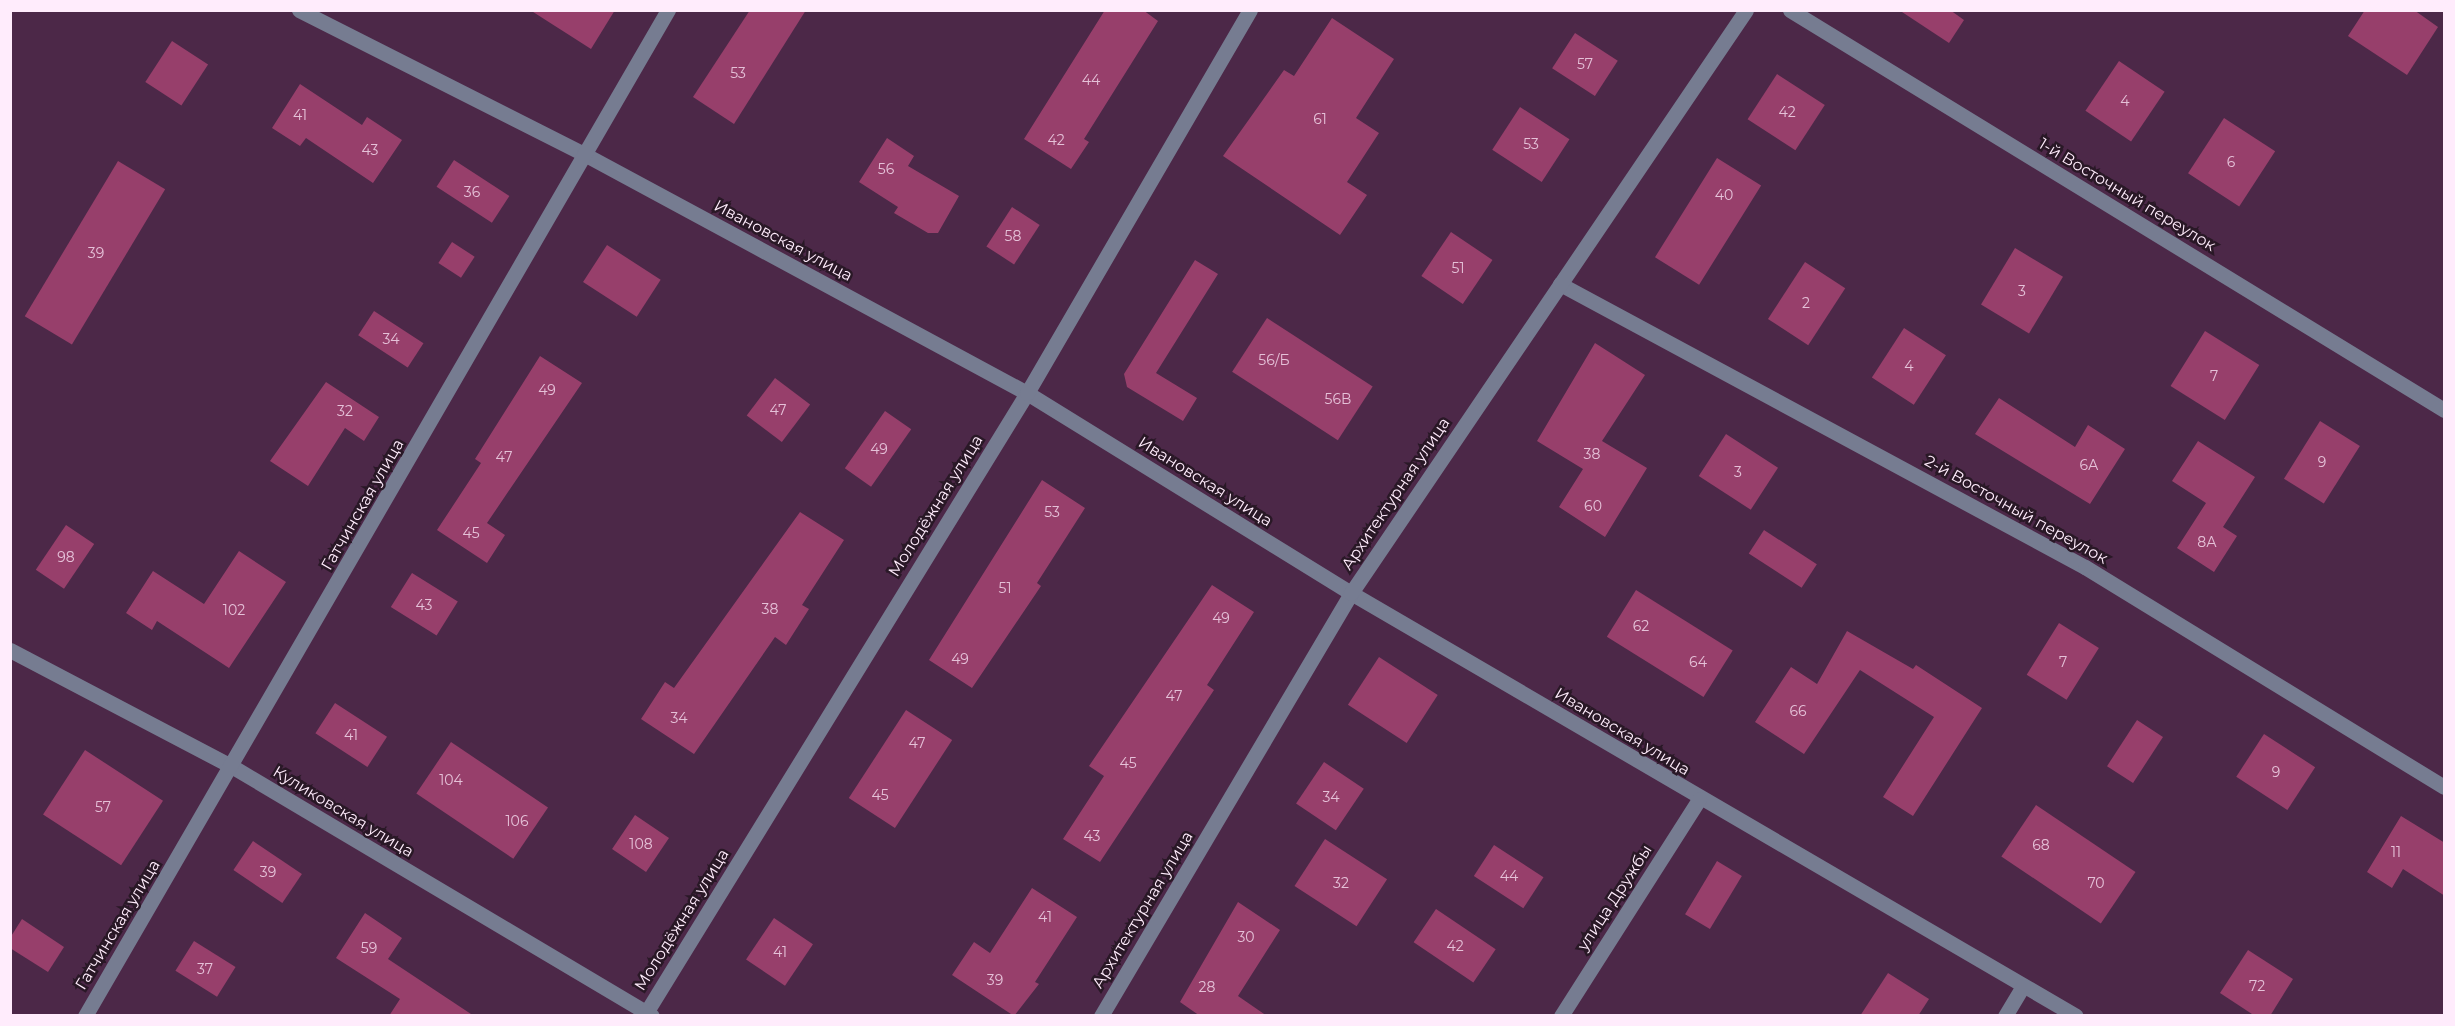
<!DOCTYPE html>
<html>
<head>
<meta charset="utf-8">
<style>
	body { margin:0 }
	#map { position:relative; width:2455px; height:1026px; overflow:hidden; background:#4c2848; font-family:Montserrat,sans-serif }
	div>[style] { position:absolute }
	[style*='--x'] { left:calc(var(--x)*1px); top:calc(var(--y)*1px); width:calc(var(--w)*1px); rotate:calc(var(--a)*1deg) }
	.building>* { inset:0; background:#973f6b; transform-origin:0 0 }
	.minor>* { height:15px; margin:-7.5px; padding:0 7.5px; transform-origin:7.5px; border-radius:7.5px; background:#767c91 }
	span { translate:-50% -50%; white-space:nowrap; text-align:center; line-height:1.15; -webkit-text-stroke:5px #291826; paint-order:stroke }
	.number-label { font-size:14px; color:#e5c1d8 }
	.number-label span { -webkit-text-stroke-width:0 }
	.street-label { font-size:16px; color:#ffecfc }
	.frame { position:absolute; inset:0; border:12px solid #ffecfc; pointer-events:none }
</style>
</head>
<body>
<div id="map">
	<div class="building">
		<i style="clip-path:polygon(530px 10px,615px 10px,591px 49px)"></i>
		<i style="clip-path:polygon(750px 10px,806px 10px,734px 124px,693px 97px)"></i>
		<i style="clip-path:polygon(1105px 10px,1143px 10px,1158px 21px,1084px 139px,1089px 142px,1071px 169px,1024px 139px)"></i>
		<i style="clip-path:polygon(1899px 10px,1950px 10px,1964px 20px,1949px 43px)"></i>
		<i style="clip-path:polygon(2365px 10px,2414px 10px,2438px 27px,2407px 75px,2348px 36px)"></i>
		<i style="clip-path:polygon(1332px 18px,1394px 59px,1356px 118px,1379px 133px,1347px 182px,1367px 195px,1340px 235px,1223px 156px,1284px 70px,1294px 76px)"></i>
		<i style="left:1575px;top:33px;width:51px;height:42px;rotate:33deg"></i>
		<i style="left:172px;top:41px;width:43px;height:49px;rotate:33deg"></i>
		<i style="left:2119px;top:61px;width:55px;height:60px;rotate:34deg"></i>
		<i style="left:1777px;top:74px;width:57px;height:54px;rotate:33deg"></i>
		<i style="clip-path:polygon(300px 84px,362px 125px,367px 117px,402px 140px,373px 183px,306px 138px,300px 146px,272px 128px)"></i>
		<i style="left:1520px;top:107px;width:59px;height:51px;rotate:33deg"></i>
		<i style="left:2224px;top:118px;width:61px;height:66px;rotate:33deg"></i>
		<i style="clip-path:polygon(887px 138px,914px 156px,908px 166px,959px 196px,938px 233px,928px 233px,894px 213px,898px 207px,859px 182px)"></i>
		<i style="left:1717px;top:158px;width:52px;height:117px;rotate:32deg"></i>
		<i style="left:454px;top:160px;width:66px;height:32px;rotate:33deg"></i>
		<i style="left:118px;top:161px;width:55px;height:181px;rotate:31deg"></i>
		<i style="left:1012px;top:207px;width:33px;height:47px;rotate:33deg"></i>
		<i style="left:1451px;top:232px;width:50px;height:53px;rotate:34deg"></i>
		<i style="left:452px;top:242px;width:27px;height:25px;rotate:33deg"></i>
		<i style="left:607px;top:245px;width:64px;height:44px;rotate:33deg"></i>
		<i style="left:2015px;top:248px;width:56px;height:66px;rotate:31deg"></i>
		<i style="clip-path:polygon(1195px 260px,1218px 274px,1156px 373px,1197px 398px,1183px 421px,1127px 387px,1124px 374px)"></i>
		<i style="left:1805px;top:262px;width:48px;height:68px;rotate:33deg"></i>
		<i style="left:374px;top:311px;width:59px;height:29px;rotate:33deg"></i>
		<i style="left:1267px;top:318px;width:126px;height:64px;rotate:33deg"></i>
		<i style="left:1904px;top:328px;width:50px;height:59px;rotate:33deg"></i>
		<i style="left:2205px;top:331px;width:64px;height:65px;rotate:32deg"></i>
		<i style="clip-path:polygon(1595px 343px,1645px 375px,1602px 441px,1647px 468px,1605px 537px,1559px 507px,1583px 469px,1537px 441px)"></i>
		<i style="clip-path:polygon(540px 356px,582px 383px,487px 523px,505px 535px,487px 563px,437px 530px,481px 463px,475px 459px)"></i>
		<i style="left:775px;top:378px;width:44px;height:47px;rotate:37deg"></i>
		<i style="clip-path:polygon(326px 382px,379px 417px,364px 441px,345px 428px,308px 486px,270px 461px)"></i>
		<i style="clip-path:polygon(1999px 398px,2075px 447px,2088px 425px,2125px 449px,2090px 504px,1975px 434px)"></i>
		<i style="left:885px;top:411px;width:32px;height:70px;rotate:35deg"></i>
		<i style="left:2320px;top:421px;width:47px;height:68px;rotate:32deg"></i>
		<i style="left:1726px;top:434px;width:62px;height:50px;rotate:33deg"></i>
		<i style="clip-path:polygon(2198px 441px,2255px 477px,2223px 527px,2237px 536px,2214px 572px,2177px 548px,2206px 503px,2172px 481px)"></i>
		<i style="clip-path:polygon(1042px 480px,1085px 508px,1037px 583px,1041px 586px,972px 688px,929px 660px)"></i>
		<i style="clip-path:polygon(800px 512px,844px 540px,802px 605px,809px 609px,786px 645px,775px 637px,694px 754px,641px 719px,665px 682px,674px 688px)"></i>
		<i style="left:66px;top:525px;width:34px;height:54px;rotate:34deg"></i>
		<i style="left:1764px;top:530px;width:63px;height:28px;rotate:33deg"></i>
		<i style="clip-path:polygon(239px 551px,286px 582px,229px 668px,157px 621px,152px 630px,126px 613px,153px 571px,204px 604px)"></i>
		<i style="left:412px;top:573px;width:54px;height:40px;rotate:32deg"></i>
		<i style="clip-path:polygon(1212px 585px,1254px 612px,1207px 685px,1214px 690px,1100px 862px,1063px 839px,1104px 776px,1089px 766px)"></i>
		<i style="left:1636px;top:590px;width:114px;height:55px;rotate:32deg"></i>
		<i style="left:2059px;top:623px;width:47px;height:61px;rotate:32deg"></i>
		<i style="clip-path:polygon(1847px 631px,1913px 669px,1916px 665px,1982px 708px,1913px 816px,1883px 797px,1934px 717px,1860px 670px,1804px 754px,1755px 722px,1791px 667px,1817px 684px)"></i>
		<i style="left:1379px;top:657px;width:70px;height:57px;rotate:33deg"></i>
		<i style="left:335px;top:703px;width:62px;height:36px;rotate:33deg"></i>
		<i style="left:906px;top:710px;width:55px;height:105px;rotate:33deg"></i>
		<i style="left:2137px;top:720px;width:31px;height:55px;rotate:33deg"></i>
		<i style="left:2264px;top:734px;width:61px;height:51px;rotate:33deg"></i>
		<i style="left:451px;top:742px;width:117px;height:62px;rotate:34deg"></i>
		<i style="left:85px;top:750px;width:93px;height:77px;rotate:33deg"></i>
		<i style="left:1324px;top:762px;width:48px;height:50px;rotate:34deg"></i>
		<i style="left:2036px;top:805px;width:120px;height:62px;rotate:34deg"></i>
		<i style="left:635px;top:815px;width:41px;height:41px;rotate:34deg"></i>
		<i style="clip-path:polygon(2401px 816px,2445px 843px,2445px 896px,2403px 869px,2392px 888px,2367px 872px)"></i>
		<i style="left:1325px;top:839px;width:74px;height:56px;rotate:33deg"></i>
		<i style="left:253px;top:841px;width:59px;height:35px;rotate:34deg"></i>
		<i style="left:1494px;top:845px;width:59px;height:37px;rotate:33deg"></i>
		<i style="left:1717px;top:861px;width:29px;height:62px;rotate:31deg"></i>
		<i style="clip-path:polygon(1032px 888px,1077px 917px,1035px 982px,1039px 984px,1014px 1016px,952px 975px,974px 942px,990px 953px)"></i>
		<i style="clip-path:polygon(1238px 902px,1280px 930px,1238px 996px,1267px 1016px,1200px 1016px,1180px 1002px)"></i>
		<i style="left:1436px;top:909px;width:72px;height:40px;rotate:34deg"></i>
		<i style="clip-path:polygon(365px 913px,402px 938px,388px 959px,474px 1016px,389px 1016px,400px 999px,336px 958px)"></i>
		<i style="left:774px;top:918px;width:47px;height:50px;rotate:34deg"></i>
		<i style="clip-path:polygon(22px 919px,64px 947px,48px 972px,10px 948px,10px 938px)"></i>
		<i style="left:194px;top:941px;width:49px;height:35px;rotate:32deg"></i>
		<i style="clip-path:polygon(2248px 950px,2293px 979px,2270px 1016px,2255px 1016px,2220px 993px)"></i>
		<i style="clip-path:polygon(1888px 973px,1929px 999px,1918px 1016px,1860px 1016px)"></i>
	</div>
	<div class="minor">
		<i style="--x:299;--y:10;--w:319;--a:26.8"></i>
		<i style="--x:584;--y:154;--w:503;--a:28.35"></i>
		<i style="--x:1027;--y:393;--w:381;--a:31.7"></i>
		<i style="--x:1351;--y:593;--w:839;--a:30.26"></i>
		<i style="--x:1790;--y:10;--w:767;--a:31.45"></i>
		<i style="--x:1560;--y:284;--w:596;--a:28.33"></i>
		<i style="--x:2085;--y:567;--w:421;--a:31.5"></i>
		<i style="--x:10;--y:650;--w:252;--a:27.7"></i>
		<i style="--x:233;--y:767;--w:487;--a:30.7"></i>
		<i style="--x:85;--y:1016;--w:1163;--a:-59.91"></i>
		<i style="--x:644;--y:1016;--w:731;--a:-58.42"></i>
		<i style="--x:1027;--y:393;--w:443;--a:-59.8"></i>
		<i style="--x:1101;--y:1016;--w:491;--a:-59.4"></i>
		<i style="--x:1351;--y:593;--w:704;--a:-55.88"></i>
		<i style="--x:1561;--y:1016;--w:257;--a:-57.5"></i>
		<i style="--x:2005;--y:1016;--w:35;--a:-59"></i>
	</div>
	<div class="number-label">
		<span style="left:1585px;top:64px">57</span>
		<span style="left:738px;top:73px">53</span>
		<span style="left:1091px;top:80px">44</span>
		<span style="left:2125px;top:101px">4</span>
		<span style="left:1787px;top:112px">42</span>
		<span style="left:300px;top:115px">41</span>
		<span style="left:1320px;top:119px">61</span>
		<span style="left:1056px;top:140px">42</span>
		<span style="left:1531px;top:144px">53</span>
		<span style="left:370px;top:150px">43</span>
		<span style="left:2231px;top:162px">6</span>
		<span style="left:886px;top:169px">56</span>
		<span style="left:472px;top:192px">36</span>
		<span style="left:1724px;top:195px">40</span>
		<span style="left:1013px;top:236px">58</span>
		<span style="left:96px;top:253px">39</span>
		<span style="left:1458px;top:268px">51</span>
		<span style="left:2022px;top:291px">3</span>
		<span style="left:1806px;top:303px">2</span>
		<span style="left:391px;top:339px">34</span>
		<span style="left:1274px;top:360px">56/Б</span>
		<span style="left:1909px;top:366px">4</span>
		<span style="left:2214px;top:376px">7</span>
		<span style="left:547px;top:390px">49</span>
		<span style="left:1338px;top:399px">56В</span>
		<span style="left:778px;top:410px">47</span>
		<span style="left:345px;top:411px">32</span>
		<span style="left:879px;top:449px">49</span>
		<span style="left:1592px;top:454px">38</span>
		<span style="left:504px;top:457px">47</span>
		<span style="left:2322px;top:462px">9</span>
		<span style="left:2089px;top:465px">6А</span>
		<span style="left:1738px;top:472px">3</span>
		<span style="left:1593px;top:506px">60</span>
		<span style="left:1052px;top:512px">53</span>
		<span style="left:471px;top:533px">45</span>
		<span style="left:2207px;top:542px">8А</span>
		<span style="left:66px;top:557px">98</span>
		<span style="left:1005px;top:588px">51</span>
		<span style="left:424px;top:605px">43</span>
		<span style="left:770px;top:609px">38</span>
		<span style="left:234px;top:610px">102</span>
		<span style="left:1221px;top:618px">49</span>
		<span style="left:1641px;top:626px">62</span>
		<span style="left:960px;top:659px">49</span>
		<span style="left:1698px;top:662px">64</span>
		<span style="left:2063px;top:662px">7</span>
		<span style="left:1174px;top:696px">47</span>
		<span style="left:1798px;top:711px">66</span>
		<span style="left:679px;top:718px">34</span>
		<span style="left:351px;top:735px">41</span>
		<span style="left:917px;top:743px">47</span>
		<span style="left:1128px;top:763px">45</span>
		<span style="left:2276px;top:772px">9</span>
		<span style="left:451px;top:780px">104</span>
		<span style="left:880px;top:795px">45</span>
		<span style="left:1331px;top:797px">34</span>
		<span style="left:103px;top:807px">57</span>
		<span style="left:517px;top:821px">106</span>
		<span style="left:1092px;top:836px">43</span>
		<span style="left:641px;top:844px">108</span>
		<span style="left:2041px;top:845px">68</span>
		<span style="left:2396px;top:852px">11</span>
		<span style="left:268px;top:872px">39</span>
		<span style="left:1509px;top:876px">44</span>
		<span style="left:1341px;top:883px">32</span>
		<span style="left:2096px;top:883px">70</span>
		<span style="left:1045px;top:917px">41</span>
		<span style="left:1246px;top:937px">30</span>
		<span style="left:1455px;top:946px">42</span>
		<span style="left:369px;top:948px">59</span>
		<span style="left:780px;top:952px">41</span>
		<span style="left:205px;top:969px">37</span>
		<span style="left:995px;top:980px">39</span>
		<span style="left:2257px;top:986px">72</span>
		<span style="left:1207px;top:987px">28</span>
	</div>
	<div class="street-label">
		<span style="left:2127px;top:195px;rotate:31deg">1-й Восточный переулок</span>
		<span style="left:783px;top:241px;rotate:28deg">Ивановская улица</span>
		<span style="left:1205px;top:482px;rotate:32deg">Ивановская улица</span>
		<span style="left:1396px;top:494px;rotate:-56deg">Архитектурная улица</span>
		<span style="left:363px;top:505px;rotate:-60deg">Гатчинская улица</span>
		<span style="left:936px;top:506px;rotate:-58deg">Молодёжная улица</span>
		<span style="left:2016px;top:510px;rotate:29deg">2-й Восточный переулок</span>
		<span style="left:1622px;top:732px;rotate:31deg">Ивановская улица</span>
		<span style="left:343px;top:812px;rotate:31deg">Куликовская улица</span>
		<span style="left:1615px;top:898px;rotate:-57deg">улица Дружбы</span>
		<span style="left:1143px;top:910px;rotate:-59deg">Архитектурная улица</span>
		<span style="left:682px;top:920px;rotate:-58deg">Молодёжная улица</span>
		<span style="left:118px;top:925px;rotate:-59deg">Гатчинская улица</span>
	</div>
	<div class="frame"></div>
</div>
</body>
</html>
